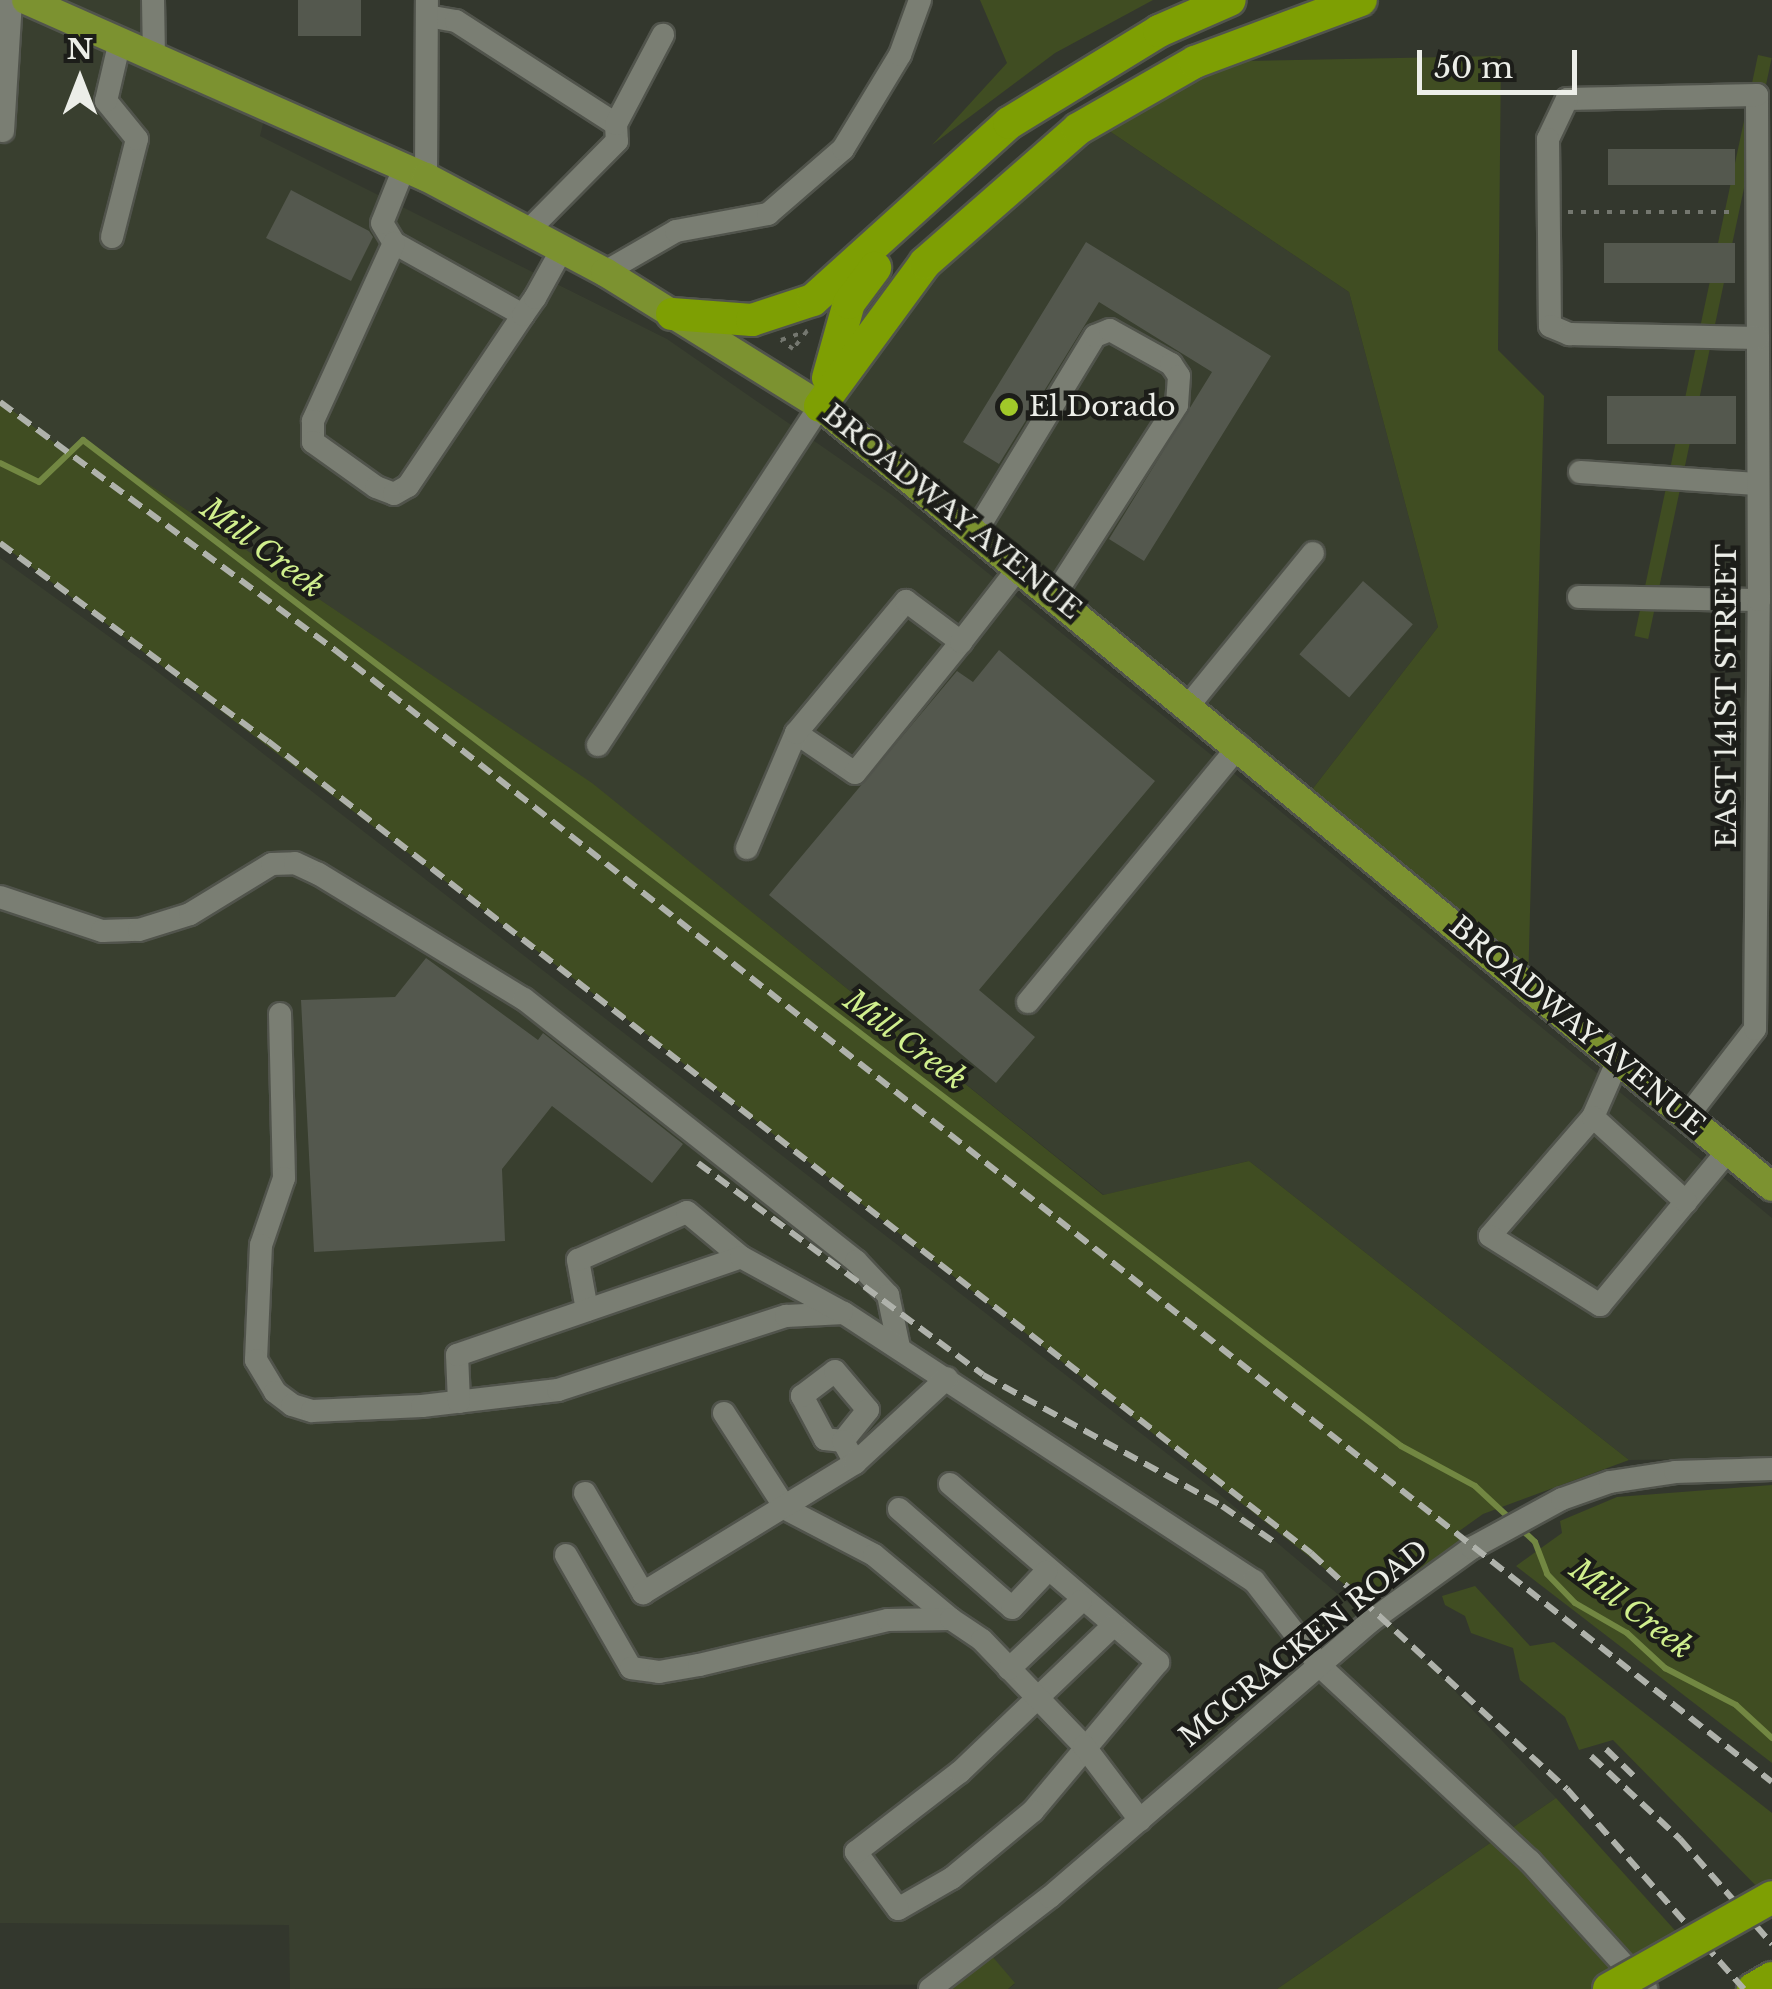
<!DOCTYPE html>
<html>
<head>
<meta charset="utf-8">
<style>
	body { margin:0 }
	#map { position:relative; width:1772px; height:1989px; overflow:hidden; background:#33372d; font-family:"Libre Baskerville",serif }
	div>[style] { position:absolute }
	[style*='--x'] { left:calc(var(--x)*1px); top:calc(var(--y)*1px); width:calc(var(--w)*1px); rotate:calc(var(--a)*1deg) }
	.built>* { inset:0; background:#393f2f }
	.green>* { inset:0; background:#404d22; transform-origin:0 0 }
	.stream>* { height:6px; margin:-3px; padding:0 3px; transform-origin:3px; border-radius:3px; background:#728742 }
	.building>* { inset:0; background:#54584e; transform-origin:0 0 }
	.path>* { height:4px; margin-top:-2px; transform-origin:0; background:repeating-linear-gradient(90deg,#74776f 0 5px,transparent 0 13px) }
	.roads { filter:drop-shadow(2px 0 #51544c) drop-shadow(-2px 0 #51544c) drop-shadow(0 2px #51544c) drop-shadow(0 -2px #51544c) }
	.minor>* { height:22px; margin:-11px; padding:0 11px; transform-origin:11px; border-radius:11px; background:#7a7e73 }
	.major>* { height:28px; margin:-14px; padding:0 14px; transform-origin:14px; border-radius:14px; background:#7c9230 }
	.highway>* { height:32px; margin:-16px; padding:0 16px; transform-origin:16px; border-radius:16px; background:#7e9f03 }
	.rail>* { height:6px; margin-top:-3px; transform-origin:0; background:repeating-linear-gradient(90deg,#afb2ab 0 15px,transparent 0 23px) }
	.bridges { filter:drop-shadow(2px 0 #51544c) drop-shadow(-2px 0 #51544c) drop-shadow(0 2px #51544c) drop-shadow(0 -2px #51544c) }
	.highway-bridge>* { height:32px; margin:-16px; padding:0 16px; transform-origin:16px; border-radius:16px; background:#7e9f03 }
	.dots>* { width:28px; height:28px; translate:-50% -50%; box-sizing:border-box; border:5px solid #1c1d19; border-radius:50% }
	span { translate:-50% -50%; white-space:nowrap; text-align:center; line-height:1.15; -webkit-text-stroke:9px #1c1d19; paint-order:stroke }
	.poi-label { font-size:28px; color:#eceee8 }
	.left { translate:0 -50%; text-align:left }
	.street-label { font-size:28px; color:#eceee8 }
	.water-label { font-size:30px; color:#d0ef8d; font-style:italic }
	.north { position:absolute; left:30px; top:30px; width:100px; height:100px; -webkit-text-stroke:8px #1c1d19; paint-order:stroke; rotate:0deg; font-size:28px; font-weight:700; line-height:40px; text-align:center; color:#eceee8 }
	.north::after { content:''; display:block; margin:auto; width:35px; height:45px; background:#eceee8; clip-path:polygon(50% 0,100% 100%,50% 72%,0 100%) }
	.scale { position:absolute; left:1417px; top:50px; width:160px; height:45px; box-sizing:border-box; border:5px solid #eceee8; border-top:0; padding-left:12px; font-size:30px; line-height:35px; white-space:nowrap; color:#eceee8; -webkit-text-stroke:8px #1c1d19; paint-order:stroke }
</style>
</head>
<body>
<div id="map">
	<div class="built">
		<i style="clip-path:polygon(0 0,153px 0,154px 56px,267px 108px,260px 136px,667px 339px,892px 495px,1274px 806px,1772px 1218px,1772px 1458px,1629px 1460px,1249px 1161px,1104px 1195px,591px 783px,83px 440px,69px 455px,0 402px)"></i>
		<i style="clip-path:polygon(1093px 120px,1349px 292px,1438px 627px,1304px 800px,820px 406px,871px 331px)"></i>
		<i style="clip-path:polygon(0 558px,150px 666px,1218px 1493px,1371px 1622px,1382px 1614px,1556px 1798px,1277px 1989px,1008px 1989px,1015px 1984px,290px 1989px,289px 1925px,0 1923px)"></i>
	</div>
	<div class="green">
		<i style="clip-path:polygon(980px 0,1153px 0,1055px 53px,932px 145px,1007px 63px)"></i>
		<i style="left:1758px;top:55px;width:14px;height:594px;rotate:12deg"></i>
		<i style="clip-path:polygon(1501px 56px,1498px 350px,1544px 396px,1528px 986px,1304px 800px,1438px 627px,1349px 292px,1093px 120px,1195px 62px)"></i>
		<i style="clip-path:polygon(0 401px,69px 454px,83px 440px,592px 783px,1103px 1195px,1249px 1161px,1629px 1460px,1483px 1514px,1455px 1534px,1472px 1548px,1382px 1614px,636px 1026px,0 543px)"></i>
		<i style="clip-path:polygon(1772px 1485px,1772px 1763px,1516px 1566px,1562px 1533px,1560px 1521px,1617px 1497px)"></i>
		<i style="clip-path:polygon(1475px 1586px,1530px 1646px,1554px 1642px,1772px 1813px,1772px 1902px,1613px 1740px,1579px 1750px,1565px 1717px,1520px 1680px,1513px 1648px,1471px 1633px,1465px 1616px,1445px 1605px,1442px 1596px)"></i>
		<i style="clip-path:polygon(1556px 1798px,1689px 1946px,1611px 1989px,1277px 1989px)"></i>
		<i style="clip-path:polygon(986px 1949px,1015px 1983px,1008px 1989px,930px 1989px)"></i>
	</div>
	<div class="stream">
		<i style="--x:0;--y:463;--w:43;--a:26"></i>
		<i style="--x:39;--y:482;--w:61;--a:-43.7"></i>
		<i style="--x:83;--y:440;--w:1658;--a:37.35"></i>
		<i style="--x:1401;--y:1446;--w:84;--a:28.4"></i>
		<i style="--x:1475;--y:1486;--w:82;--a:43"></i>
		<i style="--x:1535;--y:1542;--w:34;--a:69"></i>
		<i style="--x:1547;--y:1574;--w:40;--a:46"></i>
		<i style="--x:1575;--y:1603;--w:60;--a:30"></i>
		<i style="--x:1627;--y:1633;--w:52;--a:42.6"></i>
		<i style="--x:1665;--y:1668;--w:80;--a:27.5"></i>
		<i style="--x:1736;--y:1705;--w:49;--a:42.5"></i>
	</div>
	<div class="building">
		<i style="left:298px;top:0;width:63px;height:36px"></i>
		<i style="left:1608px;top:149px;width:127px;height:36px"></i>
		<i style="clip-path:polygon(291px 190px,369px 231px,373px 237px,351px 281px,266px 238px)"></i>
		<i style="clip-path:polygon(1086px 242px,1271px 356px,1144px 561px,1109px 539px,1212px 372px,1099px 302px,999px 464px,963px 442px)"></i>
		<i style="left:1604px;top:243px;width:131px;height:40px"></i>
		<i style="left:1607px;top:396px;width:129px;height:48px"></i>
		<i style="left:1363px;top:581px;width:66px;height:97px;rotate:41deg"></i>
		<i style="clip-path:polygon(999px 650px,1155px 781px,979px 990px,1035px 1037px,996px 1083px,769px 895px,957px 671px,973px 682px)"></i>
		<i style="clip-path:polygon(426px 958px,538px 1040px,543px 1033px,683px 1144px,652px 1183px,552px 1106px,502px 1169px,505px 1241px,314px 1252px,301px 1000px,395px 997px)"></i>
	</div>
	<div class="path">
		<i style="--x:1568;--y:212;--w:166;--a:0"></i>
		<i style="--x:807;--y:331;--w:23;--a:128"></i>
		<i style="--x:793;--y:349;--w:15;--a:-143"></i>
		<i style="--x:781;--y:340;--w:28;--a:-19"></i>
	</div>
	<div class="roads">
		<div class="minor">
			<i style="--x:153;--y:0;--w:56;--a:89"></i>
			<i style="--x:427;--y:16;--w:29;--a:10"></i>
			<i style="--x:456;--y:21;--w:190;--a:32.8"></i>
			<i style="--x:616;--y:124;--w:17;--a:87"></i>
			<i style="--x:617;--y:141;--w:127;--a:134.7"></i>
			<i style="--x:616;--y:124;--w:101;--a:-62.2"></i>
			<i style="--x:3;--y:131;--w:131;--a:-86.5"></i>
			<i style="--x:426;--y:177;--w:177;--a:-89.7"></i>
			<i style="--x:112;--y:237;--w:101;--a:-75.7"></i>
			<i style="--x:137;--y:139;--w:49;--a:-129.2"></i>
			<i style="--x:106;--y:101;--w:62;--a:-76.9"></i>
			<i style="--x:394;--y:243;--w:23;--a:-121"></i>
			<i style="--x:382;--y:223;--w:59;--a:-68.2"></i>
			<i style="--x:605;--y:272;--w:82;--a:-30"></i>
			<i style="--x:676;--y:231;--w:94;--a:-10.5"></i>
			<i style="--x:768;--y:214;--w:99;--a:-40.9"></i>
			<i style="--x:843;--y:149;--w:110;--a:-58.8"></i>
			<i style="--x:900;--y:55;--w:59;--a:-70"></i>
			<i style="--x:523;--y:315;--w:148;--a:-150.8"></i>
			<i style="--x:394;--y:243;--w:196;--a:114.5"></i>
			<i style="--x:313;--y:421;--w:21;--a:90"></i>
			<i style="--x:313;--y:442;--w:77;--a:35.5"></i>
			<i style="--x:376;--y:487;--w:19;--a:21"></i>
			<i style="--x:394;--y:494;--w:16;--a:-30"></i>
			<i style="--x:408;--y:486;--w:206;--a:-56.1"></i>
			<i style="--x:523;--y:315;--w:21;--a:-55"></i>
			<i style="--x:535;--y:298;--w:56;--a:-61.1"></i>
			<i style="--x:1580;--y:472;--w:177;--a:3.9"></i>
			<i style="--x:977;--y:530;--w:227;--a:-58.7"></i>
			<i style="--x:1095;--y:336;--w:16;--a:-22"></i>
			<i style="--x:1110;--y:330;--w:70;--a:29.1"></i>
			<i style="--x:1171;--y:364;--w:14;--a:56"></i>
			<i style="--x:1179;--y:376;--w:29;--a:94"></i>
			<i style="--x:1177;--y:405;--w:225;--a:122.8"></i>
			<i style="--x:1579;--y:597;--w:180;--a:1"></i>
			<i style="--x:1189;--y:705;--w:196;--a:-50.8"></i>
			<i style="--x:796;--y:733;--w:71;--a:34.1"></i>
			<i style="--x:855;--y:773;--w:169;--a:-51"></i>
			<i style="--x:598;--y:745;--w:405;--a:-56.8"></i>
			<i style="--x:747;--y:848;--w:125;--a:-66.9"></i>
			<i style="--x:796;--y:733;--w:172;--a:-50.2"></i>
			<i style="--x:906;--y:601;--w:69;--a:36.7"></i>
			<i style="--x:961;--y:642;--w:96;--a:-52.2"></i>
			<i style="--x:0;--y:897;--w:108;--a:18.4"></i>
			<i style="--x:102;--y:931;--w:37;--a:-2"></i>
			<i style="--x:139;--y:930;--w:53;--a:-17.4"></i>
			<i style="--x:190;--y:914;--w:96;--a:-31.4"></i>
			<i style="--x:272;--y:864;--w:23;--a:-2"></i>
			<i style="--x:295;--y:863;--w:26;--a:25"></i>
			<i style="--x:319;--y:874;--w:240;--a:31.4"></i>
			<i style="--x:524;--y:999;--w:423;--a:38.3"></i>
			<i style="--x:856;--y:1261;--w:47;--a:46.7"></i>
			<i style="--x:888;--y:1295;--w:53;--a:78.1"></i>
			<i style="--x:1028;--y:1002;--w:332;--a:-50.5"></i>
			<i style="--x:280;--y:1014;--w:164;--a:88.6"></i>
			<i style="--x:284;--y:1178;--w:71;--a:108.9"></i>
			<i style="--x:261;--y:1245;--w:115;--a:92.5"></i>
			<i style="--x:256;--y:1360;--w:37;--a:59"></i>
			<i style="--x:275;--y:1392;--w:21;--a:37"></i>
			<i style="--x:292;--y:1405;--w:21;--a:17"></i>
			<i style="--x:312;--y:1411;--w:110;--a:-2.6"></i>
			<i style="--x:422;--y:1406;--w:137;--a:-6.7"></i>
			<i style="--x:558;--y:1390;--w:240;--a:-18"></i>
			<i style="--x:786;--y:1316;--w:58;--a:-3"></i>
			<i style="--x:844;--y:1313;--w:490;--a:33.2"></i>
			<i style="--x:1254;--y:1581;--w:109;--a:52.1"></i>
			<i style="--x:1321;--y:1667;--w:285;--a:42.9"></i>
			<i style="--x:1530;--y:1861;--w:173;--a:47.8"></i>
			<i style="--x:1618;--y:1060;--w:62;--a:113.7"></i>
			<i style="--x:1593;--y:1117;--w:157;--a:130.9"></i>
			<i style="--x:1490;--y:1236;--w:130;--a:32.1"></i>
			<i style="--x:1600;--y:1305;--w:200;--a:-50.3"></i>
			<i style="--x:1593;--y:1117;--w:126;--a:42.4"></i>
			<i style="--x:1687;--y:1117;--w:111;--a:-52.3"></i>
			<i style="--x:1755;--y:1029;--w:429;--a:-89.5"></i>
			<i style="--x:1759;--y:600;--w:505;--a:-90.23"></i>
			<i style="--x:1757;--y:95;--w:190;--a:178.8"></i>
			<i style="--x:1567;--y:99;--w:44;--a:115.4"></i>
			<i style="--x:1548;--y:139;--w:187;--a:89.4"></i>
			<i style="--x:1550;--y:326;--w:21;--a:23"></i>
			<i style="--x:1569;--y:334;--w:189;--a:1.2"></i>
			<i style="--x:587;--y:1310;--w:51;--a:-100.2"></i>
			<i style="--x:578;--y:1260;--w:119;--a:-23.8"></i>
			<i style="--x:687;--y:1212;--w:70;--a:39.8"></i>
			<i style="--x:459;--y:1402;--w:47;--a:-92.4"></i>
			<i style="--x:457;--y:1355;--w:300;--a:-19"></i>
			<i style="--x:741;--y:1257;--w:115;--a:28.6"></i>
			<i style="--x:724;--y:1413;--w:114;--a:57.1"></i>
			<i style="--x:786;--y:1509;--w:99;--a:27.6"></i>
			<i style="--x:874;--y:1555;--w:100;--a:39.7"></i>
			<i style="--x:843;--y:1441;--w:18;--a:-174"></i>
			<i style="--x:825;--y:1439;--w:49;--a:-118.1"></i>
			<i style="--x:802;--y:1396;--w:41;--a:-37.1"></i>
			<i style="--x:835;--y:1371;--w:51;--a:49.8"></i>
			<i style="--x:868;--y:1410;--w:40;--a:129"></i>
			<i style="--x:843;--y:1441;--w:25;--a:61"></i>
			<i style="--x:950;--y:1484;--w:274;--a:40.6"></i>
			<i style="--x:1158;--y:1662;--w:194;--a:130"></i>
			<i style="--x:1033;--y:1811;--w:105;--a:140.4"></i>
			<i style="--x:952;--y:1878;--w:62;--a:150.1"></i>
			<i style="--x:898;--y:1909;--w:71;--a:-126.4"></i>
			<i style="--x:856;--y:1852;--w:131;--a:-37.6"></i>
			<i style="--x:960;--y:1772;--w:211;--a:-43.7"></i>
			<i style="--x:585;--y:1493;--w:116;--a:59.9"></i>
			<i style="--x:643;--y:1593;--w:249;--a:-31.5"></i>
			<i style="--x:855;--y:1463;--w:125;--a:-42.7"></i>
			<i style="--x:899;--y:1509;--w:150;--a:41.2"></i>
			<i style="--x:1012;--y:1608;--w:50;--a:-46.6"></i>
			<i style="--x:566;--y:1555;--w:130;--a:60.1"></i>
			<i style="--x:631;--y:1668;--w:28;--a:8"></i>
			<i style="--x:659;--y:1672;--w:41;--a:-9.9"></i>
			<i style="--x:699;--y:1665;--w:194;--a:-13.4"></i>
			<i style="--x:888;--y:1620;--w:63;--a:-0.9"></i>
			<i style="--x:951;--y:1619;--w:37;--a:34"></i>
			<i style="--x:982;--y:1640;--w:147;--a:46.1"></i>
			<i style="--x:1084;--y:1746;--w:93;--a:52.9"></i>
			<i style="--x:1009;--y:1669;--w:99;--a:-43.4"></i>
			<i style="--x:930;--y:1989;--w:151;--a:-37.5"></i>
			<i style="--x:1050;--y:1897;--w:423;--a:-40.7"></i>
			<i style="--x:1371;--y:1621;--w:125;--a:-35.9"></i>
			<i style="--x:1472;--y:1548;--w:102;--a:-28.6"></i>
			<i style="--x:1562;--y:1499;--w:51;--a:-19.5"></i>
			<i style="--x:1610;--y:1482;--w:66;--a:-8.7"></i>
			<i style="--x:1675;--y:1472;--w:97;--a:-1.8"></i>
		</div>
		<div class="major">
			<i style="--x:26;--y:0;--w:437;--a:23.9"></i>
			<i style="--x:426;--y:177;--w:203;--a:28"></i>
			<i style="--x:605;--y:272;--w:253;--a:31.9"></i>
			<i style="--x:820;--y:406;--w:1231;--a:39.36"></i>
		</div>
		<div class="highway">
			<i style="--x:672;--y:314;--w:80;--a:4.3"></i>
			<i style="--x:752;--y:320;--w:64;--a:-18.2"></i>
			<i style="--x:813;--y:300;--w:264;--a:-42.1"></i>
			<i style="--x:1009;--y:123;--w:176;--a:-31.5"></i>
			<i style="--x:1159;--y:31;--w:77;--a:-23.6"></i>
			<i style="--x:828;--y:378;--w:78;--a:-74.4"></i>
			<i style="--x:849;--y:303;--w:44;--a:-53.4"></i>
			<i style="--x:820;--y:406;--w:177;--a:-53.7"></i>
			<i style="--x:925;--y:263;--w:203;--a:-41.2"></i>
			<i style="--x:1078;--y:129;--w:135;--a:-29.8"></i>
			<i style="--x:1195;--y:62;--w:177;--a:-20.5"></i>
			<i style="--x:1753;--y:1989;--w:22;--a:-30"></i>
		</div>
	</div>
	<div class="rail">
		<i style="--x:0;--y:402;--w:417;--a:36.5"></i>
		<i style="--x:335;--y:650;--w:1829;--a:38.23"></i>
		<i style="--x:0;--y:543;--w:333;--a:36.5"></i>
		<i style="--x:268;--y:741;--w:1322;--a:37.9"></i>
		<i style="--x:1311;--y:1553;--w:348;--a:42.7"></i>
		<i style="--x:1567;--y:1789;--w:267;--a:48.5"></i>
		<i style="--x:698;--y:1163;--w:355;--a:36.6"></i>
		<i style="--x:983;--y:1375;--w:273;--a:28.7"></i>
		<i style="--x:1222;--y:1506;--w:67;--a:34.6"></i>
		<i style="--x:1606;--y:1749;--w:40;--a:44"></i>
		<i style="--x:1591;--y:1756;--w:122;--a:43"></i>
		<i style="--x:1680;--y:1839;--w:140;--a:48.8"></i>
	</div>
	<div class="bridges">
		<div class="highway-bridge">
			<i style="--x:1609;--y:1989;--w:187;--a:-29.4"></i>
		</div>
	</div>
	<div class="dots">
		<i style="left:1009px;top:407px;background:#a1c929"></i>
	</div>
	<div class="poi-label">
		<span class="left" style="left:1029px;top:407px">El Dorado</span>
	</div>
	<div class="street-label">
		<span style="left:952px;top:512px;rotate:39deg">BROADWAY AVENUE</span>
		<span style="left:1727px;top:696px;rotate:-90deg">EAST 141ST STREET</span>
		<span style="left:1577px;top:1026px;rotate:40deg">BROADWAY AVENUE</span>
		<span style="left:1304px;top:1644px;rotate:-39deg">MCCRACKEN ROAD</span>
	</div>
	<div class="water-label">
		<span style="left:262px;top:548px;rotate:37deg">Mill Creek</span>
		<span style="left:905px;top:1040px;rotate:37deg">Mill Creek</span>
		<span style="left:1631px;top:1609px;rotate:37deg">Mill Creek</span>
	</div>
	<div class="north">N</div>
	<div class="scale">50 m</div>
</div>
</body>
</html>
